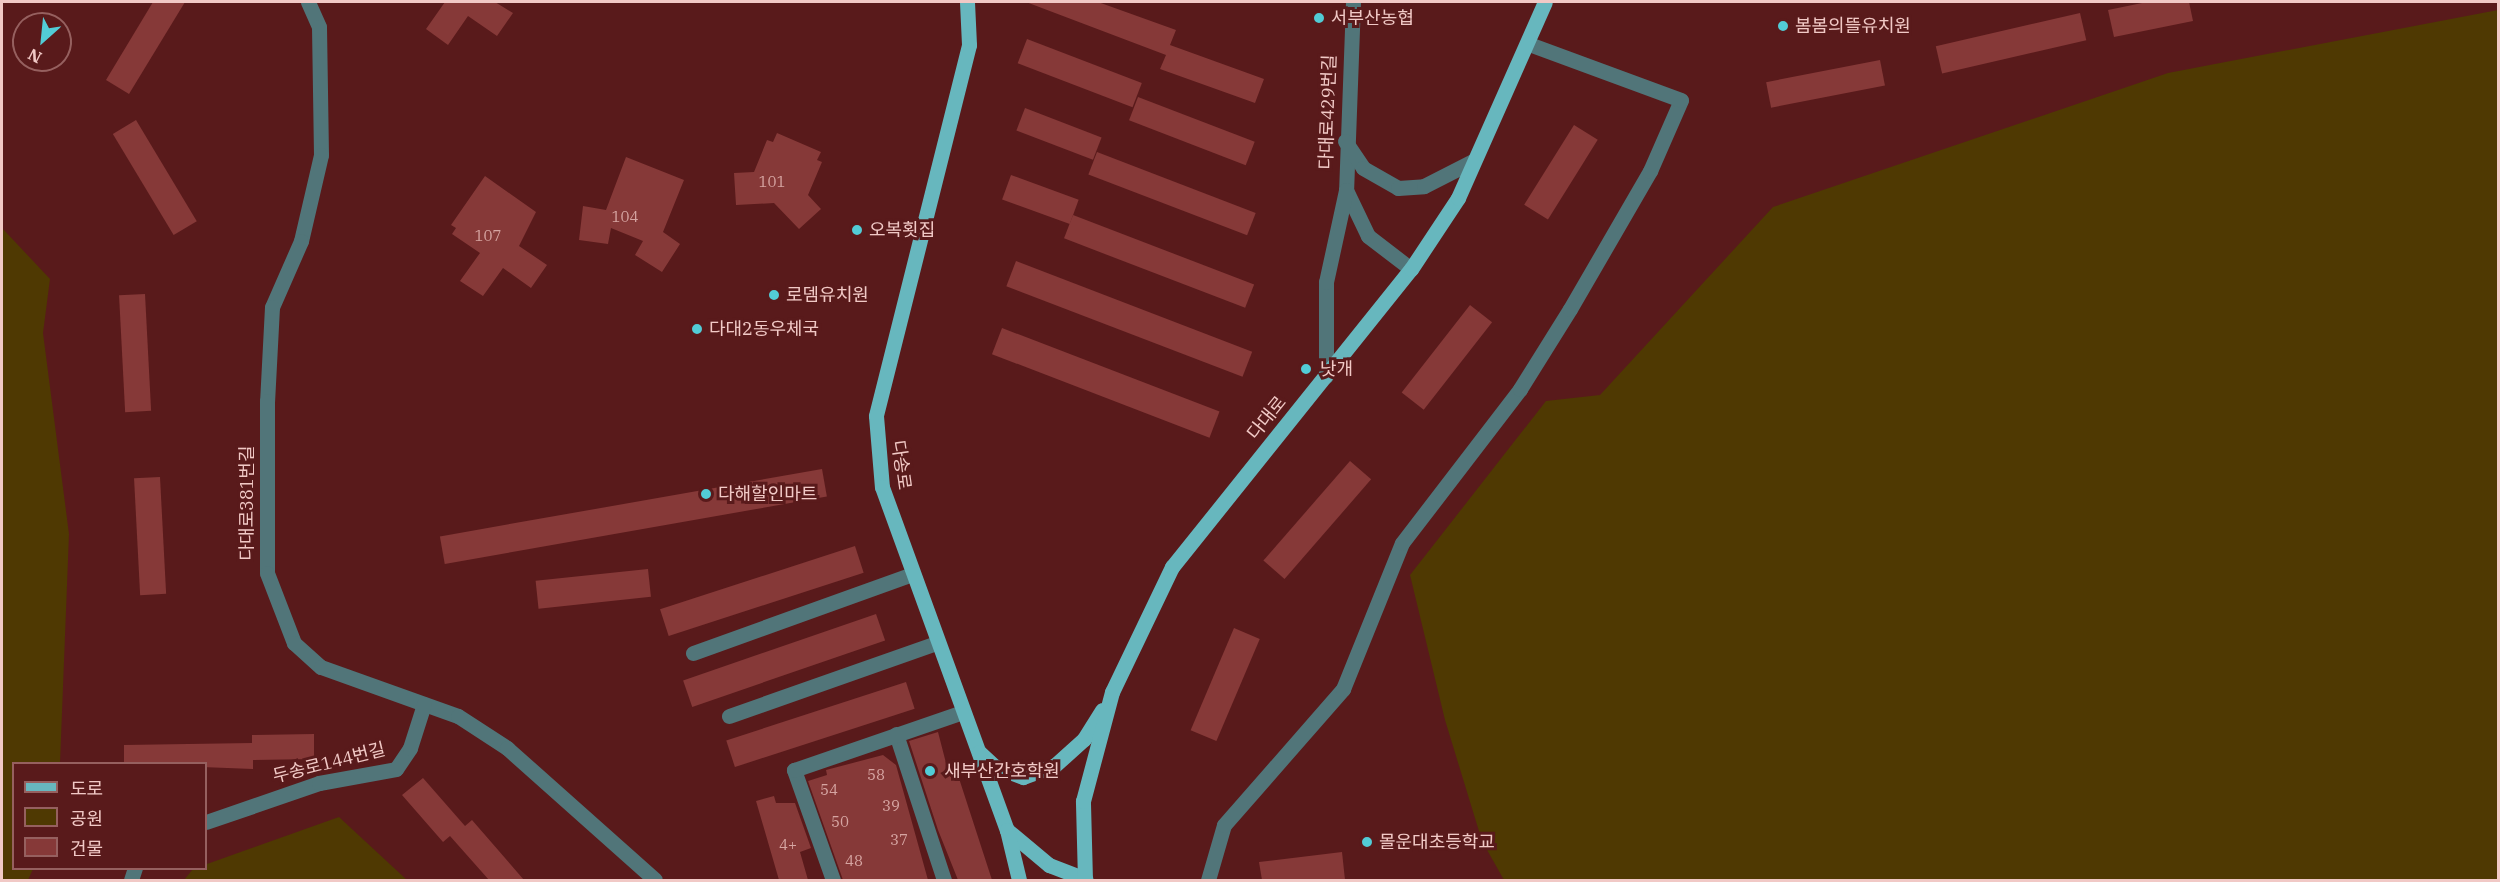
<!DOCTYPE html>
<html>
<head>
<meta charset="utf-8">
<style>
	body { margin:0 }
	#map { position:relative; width:2500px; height:882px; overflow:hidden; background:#591a1b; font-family:"IBM Plex Serif","Noto Sans KR",serif }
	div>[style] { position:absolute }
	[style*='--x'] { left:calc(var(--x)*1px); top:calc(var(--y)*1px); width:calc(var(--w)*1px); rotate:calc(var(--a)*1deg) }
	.green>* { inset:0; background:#4f3902 }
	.building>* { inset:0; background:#863938; transform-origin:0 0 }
	.minor>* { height:15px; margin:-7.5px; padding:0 7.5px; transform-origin:7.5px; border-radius:7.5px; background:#517579 }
	.major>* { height:15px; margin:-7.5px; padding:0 7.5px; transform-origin:7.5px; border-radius:7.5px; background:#67b7be }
	.dots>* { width:16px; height:16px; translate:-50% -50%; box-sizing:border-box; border:3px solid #591a1b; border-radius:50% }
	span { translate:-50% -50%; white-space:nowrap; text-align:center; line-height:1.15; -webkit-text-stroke:6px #591a1b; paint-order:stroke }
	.number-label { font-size:15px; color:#d6a5a2 }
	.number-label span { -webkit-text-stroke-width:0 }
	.poi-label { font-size:18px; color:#f1c9c6 }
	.left { translate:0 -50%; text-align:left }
	.street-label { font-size:18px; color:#f1c9c6 }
	.frame { position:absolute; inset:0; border:3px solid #f1c9c6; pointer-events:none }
	.legend { position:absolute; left:12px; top:762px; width:195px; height:108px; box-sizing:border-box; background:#591a1b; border:2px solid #96605f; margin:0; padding:8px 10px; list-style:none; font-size:18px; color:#f1c9c6 }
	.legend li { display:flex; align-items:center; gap:12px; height:30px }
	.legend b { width:30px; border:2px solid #96605f }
	.north { position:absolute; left:12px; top:12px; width:60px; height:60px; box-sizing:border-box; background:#591a1b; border:2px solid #96605f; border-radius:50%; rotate:207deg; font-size:16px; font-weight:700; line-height:24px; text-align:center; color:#f1c9c6 }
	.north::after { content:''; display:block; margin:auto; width:21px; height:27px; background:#52ccd6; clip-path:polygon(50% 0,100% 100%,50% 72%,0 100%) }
</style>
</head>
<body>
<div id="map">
	<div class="green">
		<i style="clip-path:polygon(2498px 10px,2498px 880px,1504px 880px,1482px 841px,1445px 720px,1410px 575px,1546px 401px,1600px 395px,1773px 207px,2168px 73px)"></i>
		<i style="clip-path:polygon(2px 228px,50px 279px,43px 333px,69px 534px,60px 763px,14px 764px,14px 868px,33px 869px,28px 880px,2px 880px)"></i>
		<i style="clip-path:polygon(339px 817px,407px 880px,184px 880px,193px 869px)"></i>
	</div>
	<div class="building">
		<i style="clip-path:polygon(153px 2px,185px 2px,129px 94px,106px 80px)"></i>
		<i style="clip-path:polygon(445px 2px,495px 2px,513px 13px,497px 36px,468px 16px,448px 45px,426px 29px)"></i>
		<i style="clip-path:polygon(1026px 2px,1098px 2px,1176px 30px,1170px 45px,1264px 79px,1255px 103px,1160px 69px,1166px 55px)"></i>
		<i style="clip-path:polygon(2147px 2px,2189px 2px,2193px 21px,2114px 37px,2108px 10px)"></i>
		<i style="left:2080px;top:13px;width:28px;height:148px;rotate:77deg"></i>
		<i style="left:1027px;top:39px;width:123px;height:26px;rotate:21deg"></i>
		<i style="left:1880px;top:60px;width:26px;height:116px;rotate:79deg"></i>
		<i style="left:1138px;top:97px;width:125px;height:25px;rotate:21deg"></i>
		<i style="left:1025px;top:108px;width:82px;height:24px;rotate:21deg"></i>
		<i style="left:136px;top:120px;width:118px;height:27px;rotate:59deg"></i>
		<i style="left:1574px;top:125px;width:28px;height:94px;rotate:32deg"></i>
		<i style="clip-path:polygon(777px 133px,821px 152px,817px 160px,822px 162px,808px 195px,821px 209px,799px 229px,774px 203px,736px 205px,734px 173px,754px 172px,767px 140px,773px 142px)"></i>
		<i style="left:1097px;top:152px;width:170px;height:24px;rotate:21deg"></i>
		<i style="clip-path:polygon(626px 157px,684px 180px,663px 232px,680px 244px,662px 272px,635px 255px,643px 241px,611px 228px,608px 244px,579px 240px,583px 206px,606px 210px)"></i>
		<i style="left:1011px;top:175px;width:72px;height:26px;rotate:20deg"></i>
		<i style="clip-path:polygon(485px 176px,536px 212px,519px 246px,547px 265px,531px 288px,503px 268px,483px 296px,460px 281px,480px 253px,452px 234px,456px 228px,451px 225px)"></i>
		<i style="left:1073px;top:215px;width:194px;height:25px;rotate:21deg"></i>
		<i style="left:1016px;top:261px;width:253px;height:27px;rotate:21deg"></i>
		<i style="left:145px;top:294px;width:117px;height:26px;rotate:87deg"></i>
		<i style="left:1470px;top:305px;width:28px;height:111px;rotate:38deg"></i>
		<i style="left:1002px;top:328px;width:233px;height:28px;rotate:21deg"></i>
		<i style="left:1350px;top:461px;width:28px;height:132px;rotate:41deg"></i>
		<i style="left:822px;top:469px;width:28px;height:388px;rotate:80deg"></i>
		<i style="left:160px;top:477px;width:117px;height:26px;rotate:87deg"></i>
		<i style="left:855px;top:546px;width:28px;height:205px;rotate:72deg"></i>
		<i style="left:648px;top:569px;width:28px;height:113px;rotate:84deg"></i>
		<i style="left:876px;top:614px;width:28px;height:204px;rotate:71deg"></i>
		<i style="left:1234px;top:628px;width:28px;height:111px;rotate:23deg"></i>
		<i style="left:906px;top:682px;width:28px;height:189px;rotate:72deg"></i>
		<i style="clip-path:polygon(938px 732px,946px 763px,955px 766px,992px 880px,958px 880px,938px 830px,909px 741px)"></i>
		<i style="clip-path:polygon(314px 734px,314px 759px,253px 760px,253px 769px,124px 764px,124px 745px,252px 743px,252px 735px)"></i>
		<i style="clip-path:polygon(883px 755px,896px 765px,928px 880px,843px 880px,808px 781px,827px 775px,826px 770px)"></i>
		<i style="clip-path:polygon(423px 778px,465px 826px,472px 820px,524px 880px,489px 880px,450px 836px,443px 842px,402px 795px)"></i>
		<i style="clip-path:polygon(774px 796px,776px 803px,795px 803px,811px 848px,800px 852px,808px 880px,779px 880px,756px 801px)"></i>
		<i style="clip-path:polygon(1342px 852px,1345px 880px,1262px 880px,1259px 862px)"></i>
	</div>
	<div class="minor">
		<i style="--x:308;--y:2;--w:27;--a:66"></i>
		<i style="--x:319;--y:27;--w:128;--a:89.1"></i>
		<i style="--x:321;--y:155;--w:88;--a:103.1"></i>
		<i style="--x:301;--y:241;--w:72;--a:113.7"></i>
		<i style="--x:272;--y:307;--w:94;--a:93"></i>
		<i style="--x:267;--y:401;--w:172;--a:90"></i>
		<i style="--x:267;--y:573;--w:75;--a:68.9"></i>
		<i style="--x:294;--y:643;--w:36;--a:42"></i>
		<i style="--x:321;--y:667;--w:145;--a:19.7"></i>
		<i style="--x:458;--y:716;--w:59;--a:33.1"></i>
		<i style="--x:507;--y:748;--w:198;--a:41.7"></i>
		<i style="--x:1353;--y:2;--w:188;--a:92.1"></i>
		<i style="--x:1346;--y:190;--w:51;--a:64.4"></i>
		<i style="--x:1368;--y:236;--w:54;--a:37.5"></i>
		<i style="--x:1345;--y:141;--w:32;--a:56"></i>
		<i style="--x:1363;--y:168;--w:40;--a:29.7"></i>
		<i style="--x:1398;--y:188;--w:26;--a:-4"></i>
		<i style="--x:1424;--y:186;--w:55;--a:-27"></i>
		<i style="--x:1326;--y:376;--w:94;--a:-90"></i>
		<i style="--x:1326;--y:282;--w:94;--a:-77.7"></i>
		<i style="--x:693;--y:653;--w:231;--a:-19.8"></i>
		<i style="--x:729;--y:716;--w:219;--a:-19.4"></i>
		<i style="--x:896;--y:734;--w:154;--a:71.8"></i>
		<i style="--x:206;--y:822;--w:120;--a:-19"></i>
		<i style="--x:319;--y:783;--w:78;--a:-10.3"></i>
		<i style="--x:396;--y:769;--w:25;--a:-56"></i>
		<i style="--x:410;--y:748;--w:46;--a:-72.3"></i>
		<i style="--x:131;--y:880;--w:13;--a:-72"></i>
		<i style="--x:833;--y:880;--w:117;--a:-109.5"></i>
		<i style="--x:794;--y:770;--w:178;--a:-19"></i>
		<i style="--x:1208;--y:880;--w:57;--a:-73.8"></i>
		<i style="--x:1224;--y:825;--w:181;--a:-48.8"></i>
		<i style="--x:1343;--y:689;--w:157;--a:-68"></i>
		<i style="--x:1402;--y:543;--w:194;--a:-52.5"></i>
		<i style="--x:1520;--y:389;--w:94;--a:-58"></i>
		<i style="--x:1570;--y:309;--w:160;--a:-59.9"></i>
		<i style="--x:1650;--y:171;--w:77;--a:-66.4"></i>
		<i style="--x:1681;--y:100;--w:162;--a:-159.8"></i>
	</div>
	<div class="major">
		<i style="--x:967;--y:2;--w:43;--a:87.3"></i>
		<i style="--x:969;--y:45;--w:382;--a:104.1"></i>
		<i style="--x:876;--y:416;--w:71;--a:85.2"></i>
		<i style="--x:882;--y:487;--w:365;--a:70"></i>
		<i style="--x:1007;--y:830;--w:55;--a:39.8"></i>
		<i style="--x:1049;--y:865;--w:39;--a:21"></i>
		<i style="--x:979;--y:752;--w:21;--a:43"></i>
		<i style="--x:994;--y:766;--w:31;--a:21"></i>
		<i style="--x:1023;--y:777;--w:33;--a:-20"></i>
		<i style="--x:1054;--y:766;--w:40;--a:-42"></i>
		<i style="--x:1084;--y:739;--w:34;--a:-58"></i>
		<i style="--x:1007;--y:830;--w:51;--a:76.5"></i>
		<i style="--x:1085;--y:880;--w:79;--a:-91.5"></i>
		<i style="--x:1083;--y:801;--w:113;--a:-75.1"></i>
		<i style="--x:1112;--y:692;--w:139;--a:-64.4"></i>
		<i style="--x:1172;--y:567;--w:382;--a:-51.3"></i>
		<i style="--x:1411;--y:269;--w:85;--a:-56.5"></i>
		<i style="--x:1458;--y:198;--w:214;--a:-66.1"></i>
	</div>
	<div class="dots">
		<i style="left:1319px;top:18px;background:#52ccd6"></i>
		<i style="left:1783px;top:26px;background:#52ccd6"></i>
		<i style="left:857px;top:230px;background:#52ccd6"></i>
		<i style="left:774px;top:295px;background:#52ccd6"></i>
		<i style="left:697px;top:329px;background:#52ccd6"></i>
		<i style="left:1306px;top:369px;background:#52ccd6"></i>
		<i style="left:706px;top:494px;background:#52ccd6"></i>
		<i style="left:930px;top:771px;background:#52ccd6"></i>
		<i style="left:1367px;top:842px;background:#52ccd6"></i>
	</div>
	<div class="number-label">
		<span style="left:772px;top:182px">101</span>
		<span style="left:625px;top:217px">104</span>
		<span style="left:488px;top:236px">107</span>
		<span style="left:876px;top:775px">58</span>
		<span style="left:829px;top:790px">54</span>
		<span style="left:891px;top:806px">39</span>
		<span style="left:840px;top:822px">50</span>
		<span style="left:899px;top:840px">37</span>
		<span style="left:788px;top:845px">4+</span>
		<span style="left:854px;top:861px">48</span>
	</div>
	<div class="poi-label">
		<span class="left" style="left:1331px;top:18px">서부산농협</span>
		<span class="left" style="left:1795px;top:26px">봄봄의뜰유치원</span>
		<span class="left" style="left:869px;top:230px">오복횟집</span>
		<span class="left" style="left:786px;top:295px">로뎀유치원</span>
		<span class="left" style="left:709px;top:329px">다대2동우체국</span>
		<span class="left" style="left:1320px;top:369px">낫개</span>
		<span class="left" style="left:718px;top:494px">다해할인마트</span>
		<span class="left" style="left:944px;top:771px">새부산간호학원</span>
		<span class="left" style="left:1379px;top:842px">몰운대초등학교</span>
	</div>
	<div class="street-label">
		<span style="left:1328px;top:112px;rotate:-88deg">다대로429번길</span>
		<span style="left:1267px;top:418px;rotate:-51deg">다대로</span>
		<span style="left:901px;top:465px;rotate:82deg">다송로</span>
		<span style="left:247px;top:503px;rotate:-90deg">다대로381번길</span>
		<span style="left:329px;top:763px;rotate:-14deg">두송로144번길</span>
	</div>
	<div class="frame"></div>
	<ul class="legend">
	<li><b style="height:8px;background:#67b7be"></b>도로</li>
	<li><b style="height:16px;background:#4f3902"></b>공원</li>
	<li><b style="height:16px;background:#863938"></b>건물</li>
	</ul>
	<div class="north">N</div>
</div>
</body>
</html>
